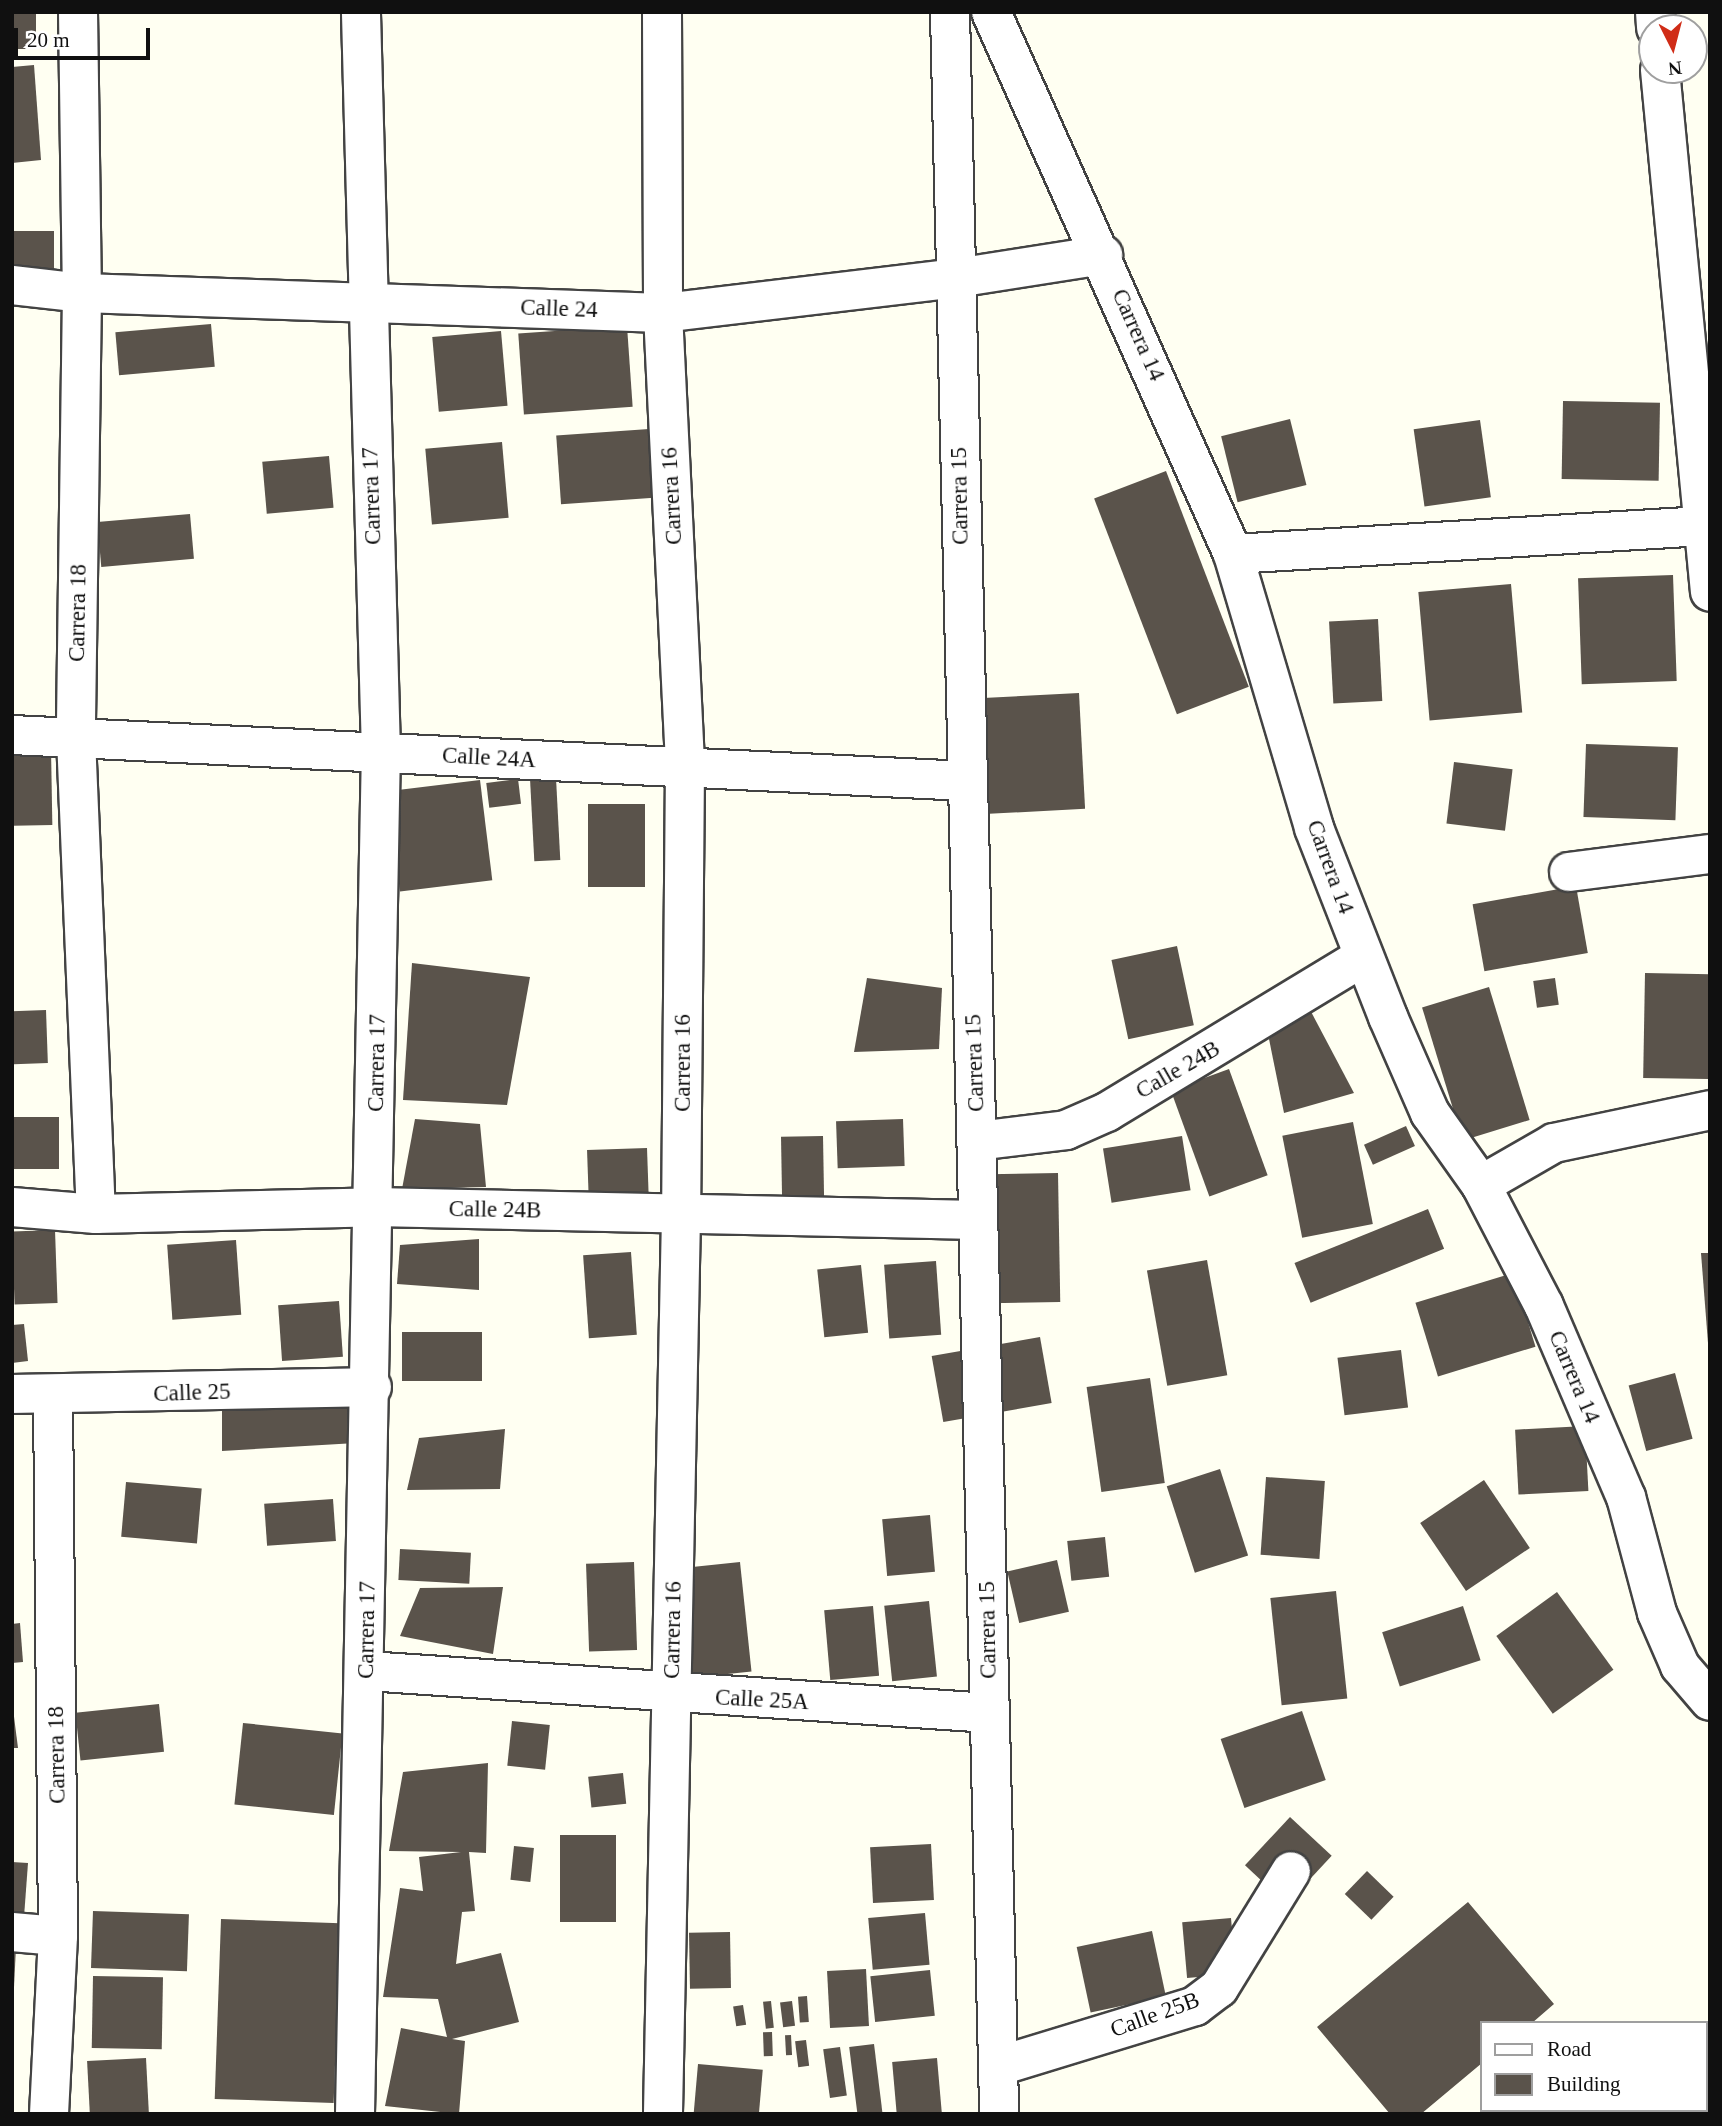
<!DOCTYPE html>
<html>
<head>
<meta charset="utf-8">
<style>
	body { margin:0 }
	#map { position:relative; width:1722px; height:2126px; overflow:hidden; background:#fffff2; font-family:"Times New Roman",serif }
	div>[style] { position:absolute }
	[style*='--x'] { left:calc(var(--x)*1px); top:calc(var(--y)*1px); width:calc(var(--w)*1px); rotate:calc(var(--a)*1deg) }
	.building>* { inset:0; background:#5a534b; transform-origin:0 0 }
	.roads { filter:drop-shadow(2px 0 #434343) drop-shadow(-2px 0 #434343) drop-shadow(0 2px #434343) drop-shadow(0 -2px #434343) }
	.street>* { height:38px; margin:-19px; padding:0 19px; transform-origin:19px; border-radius:19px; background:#fff }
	span { translate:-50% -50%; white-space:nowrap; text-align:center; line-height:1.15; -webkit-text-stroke:7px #fff; paint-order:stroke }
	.street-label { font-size:23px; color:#101010 }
	.frame { position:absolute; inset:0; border:14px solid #101010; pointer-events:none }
	.legend { position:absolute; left:1480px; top:2021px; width:228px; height:91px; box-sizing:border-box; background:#fff; border:2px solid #9f9f9f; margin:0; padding:9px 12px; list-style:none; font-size:21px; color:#101010 }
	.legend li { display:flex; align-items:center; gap:14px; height:35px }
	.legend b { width:35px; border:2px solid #9f9f9f }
	.north { position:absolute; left:1638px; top:14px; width:70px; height:70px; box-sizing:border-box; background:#fff; border:2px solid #9f9f9f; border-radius:50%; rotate:174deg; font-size:19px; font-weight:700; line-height:28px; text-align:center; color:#101010 }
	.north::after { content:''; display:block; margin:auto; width:24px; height:32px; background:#d02c17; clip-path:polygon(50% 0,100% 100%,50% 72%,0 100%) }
	.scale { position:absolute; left:14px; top:28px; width:136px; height:32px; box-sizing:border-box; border:4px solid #101010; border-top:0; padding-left:9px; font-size:21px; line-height:24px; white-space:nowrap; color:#101010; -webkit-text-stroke:5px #fff; paint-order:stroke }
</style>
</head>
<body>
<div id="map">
	<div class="building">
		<i style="left:12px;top:12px;width:24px;height:37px"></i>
		<i style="clip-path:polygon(34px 65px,41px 160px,12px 163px,12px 67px)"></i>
		<i style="left:12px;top:231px;width:42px;height:38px"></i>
		<i style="left:211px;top:324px;width:43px;height:96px;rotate:85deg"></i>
		<i style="left:627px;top:326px;width:81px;height:109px;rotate:86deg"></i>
		<i style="left:501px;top:331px;width:75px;height:69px;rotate:85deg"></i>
		<i style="left:1563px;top:401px;width:97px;height:78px;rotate:1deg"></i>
		<i style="left:1290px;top:419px;width:68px;height:71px;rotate:76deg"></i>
		<i style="left:1480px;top:420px;width:78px;height:67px;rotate:82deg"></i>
		<i style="left:649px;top:429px;width:69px;height:93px;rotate:86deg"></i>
		<i style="left:502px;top:442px;width:76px;height:77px;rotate:85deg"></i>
		<i style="left:329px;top:456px;width:52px;height:67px;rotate:85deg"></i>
		<i style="left:1166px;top:471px;width:231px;height:77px;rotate:69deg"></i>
		<i style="left:190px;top:514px;width:45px;height:93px;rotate:85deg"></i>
		<i style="left:1673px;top:575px;width:106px;height:95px;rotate:88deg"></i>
		<i style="left:1511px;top:584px;width:129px;height:93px;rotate:85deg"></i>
		<i style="left:1378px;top:619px;width:82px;height:49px;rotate:87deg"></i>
		<i style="left:1079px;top:693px;width:116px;height:96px;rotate:87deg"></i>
		<i style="left:1586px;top:744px;width:92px;height:73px;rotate:2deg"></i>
		<i style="left:51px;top:748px;width:77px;height:39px;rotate:89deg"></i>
		<i style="left:1454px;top:762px;width:59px;height:62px;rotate:7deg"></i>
		<i style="left:556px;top:778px;width:82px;height:26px;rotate:87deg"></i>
		<i style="left:518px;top:779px;width:25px;height:32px;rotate:83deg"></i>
		<i style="left:480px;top:780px;width:101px;height:93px;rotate:83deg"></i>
		<i style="left:588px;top:804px;width:57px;height:83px"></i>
		<i style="left:1576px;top:886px;width:68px;height:105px;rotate:80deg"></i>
		<i style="left:1177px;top:946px;width:81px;height:67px;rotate:78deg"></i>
		<i style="clip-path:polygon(412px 963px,530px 977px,507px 1105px,403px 1100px)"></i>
		<i style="left:1645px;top:973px;width:65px;height:105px;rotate:1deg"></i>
		<i style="clip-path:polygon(867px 978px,942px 988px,939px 1049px,854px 1052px)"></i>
		<i style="left:1555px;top:978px;width:27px;height:22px;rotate:82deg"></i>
		<i style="left:1489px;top:987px;width:139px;height:70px;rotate:73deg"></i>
		<i style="clip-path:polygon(1308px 1006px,1354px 1093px,1284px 1113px,1269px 1039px)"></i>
		<i style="left:46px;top:1010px;width:53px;height:34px;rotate:88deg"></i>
		<i style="left:1229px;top:1069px;width:113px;height:62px;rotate:70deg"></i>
		<i style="left:59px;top:1117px;width:52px;height:47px;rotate:90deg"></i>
		<i style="clip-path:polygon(415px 1119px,480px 1124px,486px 1187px,402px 1189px)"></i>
		<i style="left:903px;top:1119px;width:47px;height:67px;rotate:88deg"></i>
		<i style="left:1353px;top:1122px;width:104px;height:72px;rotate:79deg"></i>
		<i style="left:1406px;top:1126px;width:22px;height:46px;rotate:66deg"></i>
		<i style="left:823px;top:1136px;width:80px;height:42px;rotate:89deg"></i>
		<i style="left:1182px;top:1136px;width:55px;height:80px;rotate:81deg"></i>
		<i style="left:647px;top:1148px;width:60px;height:60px;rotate:88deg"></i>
		<i style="left:1058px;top:1173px;width:129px;height:99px;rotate:89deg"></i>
		<i style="left:1428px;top:1209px;width:43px;height:144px;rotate:68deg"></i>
		<i style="left:55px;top:1230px;width:73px;height:43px;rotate:88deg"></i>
		<i style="clip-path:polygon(479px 1239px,479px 1290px,397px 1284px,400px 1245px)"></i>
		<i style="left:236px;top:1240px;width:75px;height:69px;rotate:86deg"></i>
		<i style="left:631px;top:1252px;width:83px;height:48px;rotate:86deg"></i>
		<i style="clip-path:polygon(1701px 1253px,1710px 1253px,1710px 1343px,1708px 1343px)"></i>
		<i style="left:1207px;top:1260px;width:117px;height:61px;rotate:80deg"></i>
		<i style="left:936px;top:1261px;width:74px;height:52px;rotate:86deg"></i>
		<i style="left:861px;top:1265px;width:68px;height:44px;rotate:84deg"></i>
		<i style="left:1513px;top:1273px;width:77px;height:102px;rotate:73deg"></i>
		<i style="left:339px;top:1301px;width:56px;height:61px;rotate:86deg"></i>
		<i style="clip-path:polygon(24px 1324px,28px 1361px,12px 1363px,12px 1325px)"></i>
		<i style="left:482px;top:1332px;width:49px;height:80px;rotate:90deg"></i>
		<i style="left:1040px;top:1337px;width:67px;height:110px;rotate:80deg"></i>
		<i style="left:1401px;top:1350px;width:58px;height:64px;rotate:83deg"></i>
		<i style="left:1675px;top:1373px;width:68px;height:48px;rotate:75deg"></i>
		<i style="left:1150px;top:1378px;width:106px;height:64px;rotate:82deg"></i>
		<i style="clip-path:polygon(355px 1407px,356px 1443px,222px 1451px,222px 1408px)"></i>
		<i style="left:1585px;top:1426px;width:65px;height:70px;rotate:87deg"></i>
		<i style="clip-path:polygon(505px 1429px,500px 1489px,407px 1490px,419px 1438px)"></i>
		<i style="left:1220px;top:1469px;width:91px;height:56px;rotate:72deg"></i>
		<i style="left:1266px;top:1477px;width:59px;height:78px;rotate:4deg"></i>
		<i style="left:1484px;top:1480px;width:82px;height:77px;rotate:56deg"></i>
		<i style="left:126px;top:1482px;width:76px;height:55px;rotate:5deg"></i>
		<i style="left:333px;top:1499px;width:42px;height:69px;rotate:86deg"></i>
		<i style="left:930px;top:1515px;width:57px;height:48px;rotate:85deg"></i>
		<i style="left:1105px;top:1537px;width:40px;height:38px;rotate:84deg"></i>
		<i style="left:400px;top:1549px;width:71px;height:31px;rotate:3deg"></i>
		<i style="left:1057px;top:1560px;width:53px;height:51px;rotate:77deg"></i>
		<i style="left:634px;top:1562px;width:88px;height:48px;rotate:88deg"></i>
		<i style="left:740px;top:1562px;width:110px;height:60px;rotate:84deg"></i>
		<i style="clip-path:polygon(503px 1587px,493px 1654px,400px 1636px,420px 1588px)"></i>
		<i style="left:1336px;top:1591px;width:108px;height:66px;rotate:84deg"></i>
		<i style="left:1557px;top:1592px;width:96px;height:75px;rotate:54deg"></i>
		<i style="left:929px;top:1601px;width:76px;height:45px;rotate:84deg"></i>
		<i style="left:873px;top:1606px;width:70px;height:49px;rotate:85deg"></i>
		<i style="left:1463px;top:1606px;width:57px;height:85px;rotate:72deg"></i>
		<i style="clip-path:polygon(20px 1623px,23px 1662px,12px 1663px,12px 1624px)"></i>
		<i style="clip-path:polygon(12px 1701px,18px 1748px,12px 1748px)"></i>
		<i style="left:159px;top:1704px;width:48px;height:84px;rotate:84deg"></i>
		<i style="left:1302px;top:1711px;width:73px;height:86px;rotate:71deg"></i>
		<i style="left:512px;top:1721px;width:38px;height:45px;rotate:6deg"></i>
		<i style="left:243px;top:1723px;width:100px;height:82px;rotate:6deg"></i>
		<i style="clip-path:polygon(488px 1763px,486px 1853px,469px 1852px,475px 1911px,462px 1912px,456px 1964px,501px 1953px,519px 2022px,452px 2039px,465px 2041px,459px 2114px,385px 2106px,401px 2028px,447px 2037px,438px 1999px,383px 1997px,400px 1888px,423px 1891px,419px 1857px,461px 1852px,389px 1851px,403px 1772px)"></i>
		<i style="left:623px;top:1773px;width:31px;height:35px;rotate:84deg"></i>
		<i style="left:1290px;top:1817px;width:57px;height:66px;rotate:43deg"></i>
		<i style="left:616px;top:1835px;width:87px;height:56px;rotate:90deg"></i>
		<i style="left:931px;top:1844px;width:56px;height:61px;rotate:87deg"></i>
		<i style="left:514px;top:1846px;width:20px;height:34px;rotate:6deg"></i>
		<i style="clip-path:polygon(12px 1862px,28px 1863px,24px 1917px,12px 1917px)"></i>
		<i style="left:1367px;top:1871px;width:37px;height:32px;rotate:44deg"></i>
		<i style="clip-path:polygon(1468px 1902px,1554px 2004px,1532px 2023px,1482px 2023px,1482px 2063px,1421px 2114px,1390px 2114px,1317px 2027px)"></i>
		<i style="left:93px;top:1911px;width:96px;height:57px;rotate:2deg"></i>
		<i style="left:925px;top:1913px;width:52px;height:57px;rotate:85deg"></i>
		<i style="left:1231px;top:1918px;width:56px;height:49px;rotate:85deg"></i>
		<i style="left:221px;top:1919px;width:119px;height:180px;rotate:2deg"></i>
		<i style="left:1152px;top:1931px;width:67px;height:77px;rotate:78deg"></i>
		<i style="left:730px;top:1932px;width:56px;height:41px;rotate:89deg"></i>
		<i style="clip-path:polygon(12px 1947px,16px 1947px,12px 2027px)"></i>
		<i style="left:866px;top:1969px;width:57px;height:39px;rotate:87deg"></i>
		<i style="left:930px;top:1970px;width:46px;height:60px;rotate:84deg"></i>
		<i style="left:93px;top:1976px;width:70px;height:72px;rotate:1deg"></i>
		<i style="left:807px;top:1996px;width:26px;height:9px;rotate:86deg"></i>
		<i style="left:771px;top:2001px;width:27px;height:8px;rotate:84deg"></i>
		<i style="left:792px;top:2001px;width:25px;height:12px;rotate:83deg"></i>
		<i style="left:743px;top:2005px;width:20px;height:10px;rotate:81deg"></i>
		<i style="left:772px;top:2032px;width:24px;height:9px;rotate:88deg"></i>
		<i style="left:791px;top:2035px;width:20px;height:6px;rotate:87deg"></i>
		<i style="left:806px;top:2040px;width:26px;height:11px;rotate:83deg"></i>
		<i style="left:874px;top:2044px;width:70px;height:25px;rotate:83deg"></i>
		<i style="left:840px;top:2047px;width:49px;height:17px;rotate:82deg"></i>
		<i style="left:146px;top:2058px;width:54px;height:59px;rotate:87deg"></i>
		<i style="left:937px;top:2058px;width:56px;height:45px;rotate:85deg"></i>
		<i style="left:698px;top:2064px;width:65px;height:50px;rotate:5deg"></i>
	</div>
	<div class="roads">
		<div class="street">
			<i style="--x:78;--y:12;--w:281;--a:89.2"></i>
			<i style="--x:82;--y:293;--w:445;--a:90.8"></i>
			<i style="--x:76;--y:738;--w:476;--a:87.6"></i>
			<i style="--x:662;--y:12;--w:301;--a:89.8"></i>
			<i style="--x:663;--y:313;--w:455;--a:87.2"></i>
			<i style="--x:685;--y:767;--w:449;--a:90.5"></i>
			<i style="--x:681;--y:1216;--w:898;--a:91.15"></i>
			<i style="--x:950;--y:12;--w:2103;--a:88.66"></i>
			<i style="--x:991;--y:12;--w:594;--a:65.94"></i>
			<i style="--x:1233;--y:554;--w:286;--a:73.5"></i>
			<i style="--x:1314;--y:828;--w:203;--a:68.6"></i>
			<i style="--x:1388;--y:1017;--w:105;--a:66.4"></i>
			<i style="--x:1430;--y:1113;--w:88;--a:54.7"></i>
			<i style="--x:1481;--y:1185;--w:136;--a:62.5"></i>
			<i style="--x:1544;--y:1306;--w:208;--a:66.8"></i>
			<i style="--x:1626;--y:1497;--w:120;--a:75"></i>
			<i style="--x:1657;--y:1613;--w:58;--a:66.5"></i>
			<i style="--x:1680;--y:1666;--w:46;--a:49.4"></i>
			<i style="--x:1655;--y:12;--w:16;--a:86"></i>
			<i style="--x:1660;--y:70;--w:524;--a:84.53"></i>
			<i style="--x:12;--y:285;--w:70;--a:6.5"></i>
			<i style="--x:82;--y:293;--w:581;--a:1.97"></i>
			<i style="--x:663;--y:313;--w:295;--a:-6.8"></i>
			<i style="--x:956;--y:278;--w:149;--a:-8.9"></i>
			<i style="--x:1233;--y:554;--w:478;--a:-3.4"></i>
			<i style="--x:12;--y:735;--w:955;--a:2.76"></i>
			<i style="--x:1569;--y:872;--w:142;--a:-7.3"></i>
			<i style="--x:977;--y:1141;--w:90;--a:-7"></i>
			<i style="--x:1066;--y:1130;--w:45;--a:-23.7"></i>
			<i style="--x:1107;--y:1112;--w:299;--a:-31.2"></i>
			<i style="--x:1481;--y:1185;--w:84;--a:-29.9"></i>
			<i style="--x:1554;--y:1143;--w:159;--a:-11.9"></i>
			<i style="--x:12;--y:1207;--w:84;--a:4.8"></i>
			<i style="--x:96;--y:1214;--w:279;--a:-1.4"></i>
			<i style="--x:375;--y:1207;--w:603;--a:1.24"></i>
			<i style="--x:12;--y:1394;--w:360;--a:-1.1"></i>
			<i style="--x:367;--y:1671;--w:624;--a:3.86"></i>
			<i style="--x:12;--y:1932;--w:46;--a:5"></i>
			<i style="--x:999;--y:2066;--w:205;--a:-17"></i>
			<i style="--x:1195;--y:2006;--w:30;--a:-37"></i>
			<i style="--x:1219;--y:1988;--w:137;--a:-58.4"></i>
			<i style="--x:49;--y:2114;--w:178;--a:-87.1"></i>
			<i style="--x:58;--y:1936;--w:539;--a:-90.53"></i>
			<i style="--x:355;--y:2114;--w:1361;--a:-88.91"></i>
			<i style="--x:381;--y:753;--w:741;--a:-91.55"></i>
		</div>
	</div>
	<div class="street-label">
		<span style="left:559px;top:309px;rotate:2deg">Calle 24</span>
		<span style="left:1138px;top:335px;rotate:66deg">Carrera 14</span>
		<span style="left:372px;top:496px;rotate:-92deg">Carrera 17</span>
		<span style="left:672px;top:496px;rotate:-93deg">Carrera 16</span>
		<span style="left:960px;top:496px;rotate:-91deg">Carrera 15</span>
		<span style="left:78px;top:613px;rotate:-89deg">Carrera 18</span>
		<span style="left:489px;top:758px;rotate:3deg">Calle 24A</span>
		<span style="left:1330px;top:867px;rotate:70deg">Carrera 14</span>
		<span style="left:377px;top:1063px;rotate:-89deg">Carrera 17</span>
		<span style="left:683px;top:1063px;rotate:-90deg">Carrera 16</span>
		<span style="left:975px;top:1063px;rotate:-92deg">Carrera 15</span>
		<span style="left:1178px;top:1070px;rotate:-30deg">Calle 24B</span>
		<span style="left:495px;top:1210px;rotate:1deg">Calle 24B</span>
		<span style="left:1574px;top:1377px;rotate:67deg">Carrera 14</span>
		<span style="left:192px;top:1393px;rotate:-2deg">Calle 25</span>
		<span style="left:367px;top:1630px;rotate:-89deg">Carrera 17</span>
		<span style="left:673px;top:1630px;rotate:-89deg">Carrera 16</span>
		<span style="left:988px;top:1630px;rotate:-91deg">Carrera 15</span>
		<span style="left:762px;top:1700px;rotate:3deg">Calle 25A</span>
		<span style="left:57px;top:1755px;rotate:-91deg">Carrera 18</span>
		<span style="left:1155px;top:2015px;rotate:-20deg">Calle 25B</span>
	</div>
	<div class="frame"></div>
	<ul class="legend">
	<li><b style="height:9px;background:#fff"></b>Road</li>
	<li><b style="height:19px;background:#5a534b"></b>Building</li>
	</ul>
	<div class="north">N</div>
	<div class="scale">20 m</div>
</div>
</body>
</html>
